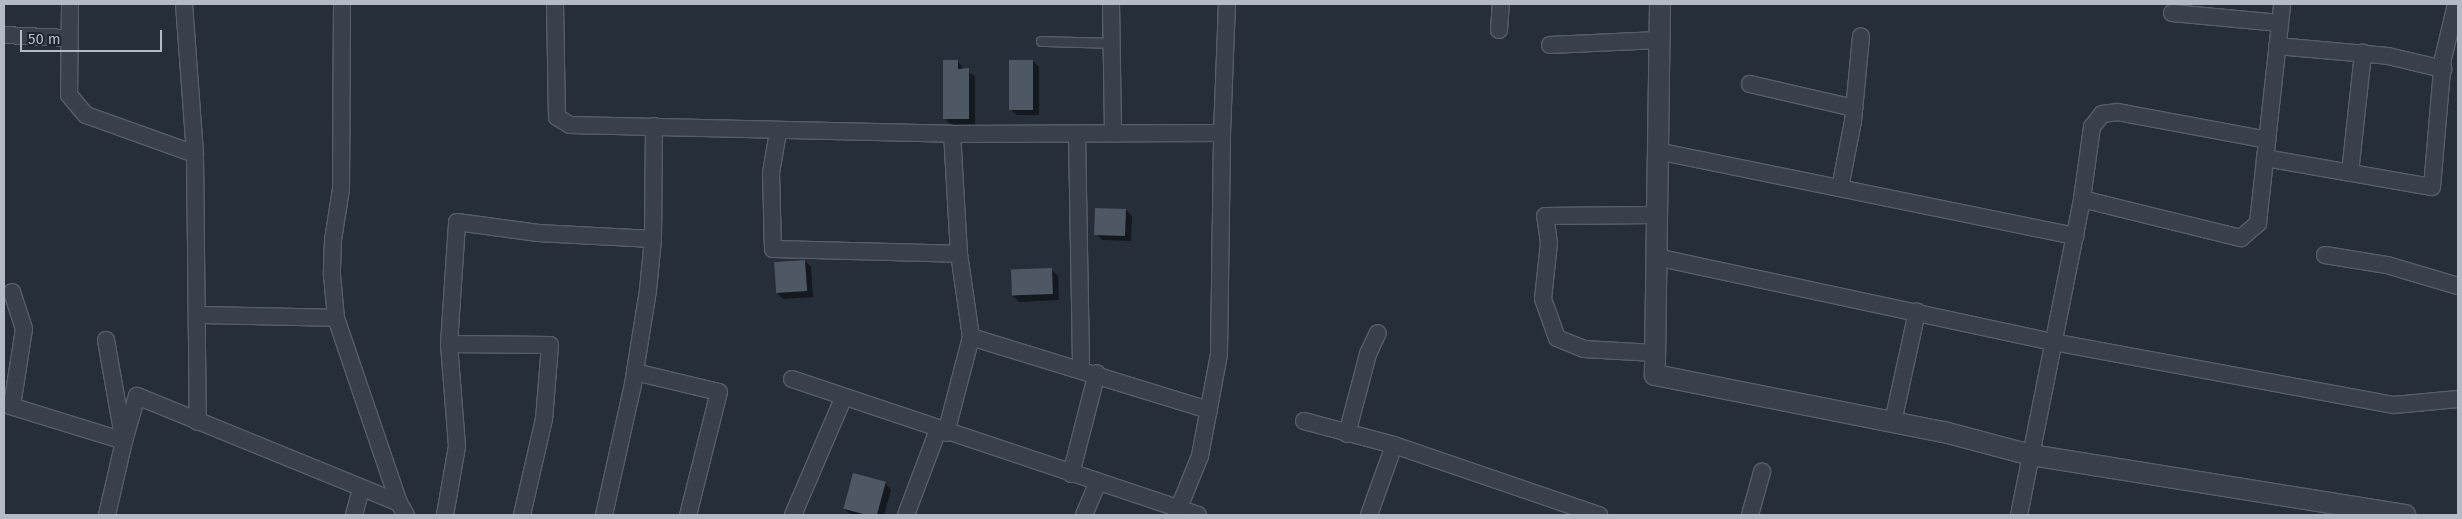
<!DOCTYPE html>
<html>
<head>
<meta charset="utf-8">
<style>
	body { margin:0 }
	#map { position:relative; width:2462px; height:519px; overflow:hidden; background:#262e3a; font-family:"Fira Sans",sans-serif }
	div>[style] { position:absolute }
	[style*='--x'] { left:calc(var(--x)*1px); top:calc(var(--y)*1px); width:calc(var(--w)*1px); rotate:calc(var(--a)*1deg) }
	.shadow>* { inset:0; background:#0007 }
	.building>* { inset:0; background:#4e5865; transform-origin:0 0 }
	.roads { filter:drop-shadow(1px 0 #575e69) drop-shadow(-1px 0 #575e69) drop-shadow(0 1px #575e69) drop-shadow(0 -1px #575e69) }
	.service>* { height:9px; margin:-4.5px; padding:0 4.5px; transform-origin:4.5px; border-radius:4.5px; background:#39404b }
	.minor>* { height:16px; margin:-8px; padding:0 8px; transform-origin:8px; border-radius:8px; background:#39404b }
	.tertiary>* { height:20px; margin:-10px; padding:0 10px; transform-origin:10px; border-radius:10px; background:#39404b }
	span { translate:-50% -50%; white-space:nowrap; text-align:center; line-height:1.15; -webkit-text-stroke:4px #1f2530; paint-order:stroke }
	.frame { position:absolute; inset:0; border:5px solid #b5bbc6; pointer-events:none }
	.scale { position:absolute; left:20px; top:30px; width:142px; height:22px; box-sizing:border-box; border:2px solid #b5bbc6; border-top:0; padding-left:6px; font-size:15px; line-height:18px; white-space:nowrap; color:#b5bbc6; -webkit-text-stroke:4px #1f2530; paint-order:stroke }
</style>
</head>
<body>
<div id="map">
	<div class="shadow">
		<i style="clip-path:polygon(958px 61px,964px 70px,975px 76px,975px 124px,950px 124px,944px 118px)"></i>
		<i style="clip-path:polygon(1033px 61px,1039px 67px,1039px 115px,1017px 115px,1010px 109px)"></i>
		<i style="clip-path:polygon(1126px 210px,1132px 216px,1131px 241px,1102px 240px,1096px 234px)"></i>
		<i style="clip-path:polygon(805px 261px,811px 267px,813px 297px,783px 299px,777px 293px)"></i>
		<i style="clip-path:polygon(1052px 270px,1058px 276px,1059px 300px,1019px 302px,1013px 296px)"></i>
		<i style="clip-path:polygon(885px 483px,891px 490px,884px 515px,852px 515px,844px 509px)"></i>
	</div>
	<div class="building">
		<i style="clip-path:polygon(943px 60px,958px 60px,958px 69px,969px 68px,969px 119px,943px 119px)"></i>
		<i style="left:1009px;top:60px;width:24px;height:50px"></i>
		<i style="left:1095px;top:208px;width:31px;height:27px;rotate:2deg"></i>
		<i style="left:805px;top:260px;width:31px;height:31px;rotate:86deg"></i>
		<i style="left:1052px;top:268px;width:26px;height:41px;rotate:88deg"></i>
		<i style="left:853px;top:473px;width:34px;height:37px;rotate:15deg"></i>
	</div>
	<div class="roads">
		<div class="service">
			<i style="--x:1041;--y:41;--w:71;--a:1.6"></i>
		</div>
		<div class="minor">
			<i style="--x:70;--y:4;--w:91;--a:90.6"></i>
			<i style="--x:69;--y:95;--w:26;--a:50"></i>
			<i style="--x:86;--y:115;--w:116;--a:19.7"></i>
			<i style="--x:184;--y:4;--w:150;--a:85.8"></i>
			<i style="--x:195;--y:154;--w:268;--a:89.4"></i>
			<i style="--x:342;--y:4;--w:185;--a:90.3"></i>
			<i style="--x:341;--y:189;--w:52;--a:98.9"></i>
			<i style="--x:333;--y:240;--w:35;--a:92"></i>
			<i style="--x:332;--y:275;--w:43;--a:84.7"></i>
			<i style="--x:336;--y:318;--w:195;--a:71.2"></i>
			<i style="--x:399;--y:503;--w:14;--a:60"></i>
			<i style="--x:555;--y:4;--w:113;--a:89"></i>
			<i style="--x:557;--y:117;--w:15;--a:32"></i>
			<i style="--x:570;--y:125;--w:382;--a:1.3"></i>
			<i style="--x:952;--y:134;--w:270;--a:-0.2"></i>
			<i style="--x:1111;--y:4;--w:129;--a:89.1"></i>
			<i style="--x:2172;--y:13;--w:108;--a:5.3"></i>
			<i style="--x:1499;--y:30;--w:26;--a:-86"></i>
			<i style="--x:4;--y:35;--w:64;--a:2.7"></i>
			<i style="--x:1550;--y:45;--w:109;--a:-2.6"></i>
			<i style="--x:2277;--y:46;--w:111;--a:5.1"></i>
			<i style="--x:2388;--y:56;--w:57;--a:13.3"></i>
			<i style="--x:1750;--y:84;--w:107;--a:13"></i>
			<i style="--x:778;--y:132;--w:42;--a:99.7"></i>
			<i style="--x:771;--y:173;--w:76;--a:88.5"></i>
			<i style="--x:773;--y:249;--w:186;--a:1.5"></i>
			<i style="--x:1077;--y:134;--w:234;--a:89"></i>
			<i style="--x:1657;--y:151;--w:427;--a:11.5"></i>
			<i style="--x:2265;--y:158;--w:169;--a:9.9"></i>
			<i style="--x:2432;--y:187;--w:128;--a:-85.1"></i>
			<i style="--x:2443;--y:59;--w:57;--a:-76.7"></i>
			<i style="--x:2350;--y:173;--w:121;--a:-83.8"></i>
			<i style="--x:1840;--y:188;--w:68;--a:-79"></i>
			<i style="--x:1853;--y:121;--w:85;--a:-84.6"></i>
			<i style="--x:2082;--y:199;--w:164;--a:13.8"></i>
			<i style="--x:2241;--y:238;--w:23;--a:-41"></i>
			<i style="--x:2258;--y:223;--w:220;--a:-83.7"></i>
			<i style="--x:2325;--y:255;--w:63;--a:9.2"></i>
			<i style="--x:2387;--y:265;--w:74;--a:16.5"></i>
			<i style="--x:1656;--y:257;--w:406;--a:12.1"></i>
			<i style="--x:2053;--y:342;--w:347;--a:10.5"></i>
			<i style="--x:2394;--y:405;--w:64;--a:-5.4"></i>
			<i style="--x:12;--y:292;--w:39;--a:72"></i>
			<i style="--x:24;--y:329;--w:78;--a:98.9"></i>
			<i style="--x:198;--y:315;--w:138;--a:1.2"></i>
			<i style="--x:971;--y:337;--w:249;--a:17.1"></i>
			<i style="--x:106;--y:340;--w:97;--a:80"></i>
			<i style="--x:449;--y:344;--w:101;--a:0.6"></i>
			<i style="--x:550;--y:345;--w:74;--a:94.6"></i>
			<i style="--x:544;--y:419;--w:98;--a:102.9"></i>
			<i style="--x:1655;--y:353;--w:71;--a:-176.8"></i>
			<i style="--x:1584;--y:349;--w:29;--a:-158"></i>
			<i style="--x:1557;--y:338;--w:41;--a:-109.7"></i>
			<i style="--x:1543;--y:299;--w:56;--a:-83.9"></i>
			<i style="--x:1549;--y:243;--w:27;--a:-98"></i>
			<i style="--x:1545;--y:216;--w:112;--a:-0.5"></i>
			<i style="--x:635;--y:372;--w:86;--a:13.4"></i>
			<i style="--x:719;--y:392;--w:127;--a:104.1"></i>
			<i style="--x:792;--y:379;--w:428;--a:18.5"></i>
			<i style="--x:4;--y:404;--w:126;--a:17.1"></i>
			<i style="--x:124;--y:441;--w:76;--a:102.9"></i>
			<i style="--x:1304;--y:421;--w:93;--a:14.9"></i>
			<i style="--x:1394;--y:445;--w:217;--a:18.9"></i>
			<i style="--x:1893;--y:422;--w:113;--a:-77.7"></i>
			<i style="--x:946;--y:433;--w:99;--a:-75.4"></i>
			<i style="--x:971;--y:337;--w:84;--a:-98.2"></i>
			<i style="--x:959;--y:254;--w:120;--a:-93.3"></i>
			<i style="--x:1347;--y:434;--w:83;--a:-75.3"></i>
			<i style="--x:1368;--y:354;--w:23;--a:-65"></i>
			<i style="--x:124;--y:441;--w:47;--a:-73.9"></i>
			<i style="--x:137;--y:396;--w:283;--a:22.2"></i>
			<i style="--x:1071;--y:474;--w:104;--a:-75.6"></i>
			<i style="--x:354;--y:515;--w:27;--a:-75"></i>
			<i style="--x:445;--y:515;--w:70;--a:-80.1"></i>
			<i style="--x:457;--y:446;--w:102;--a:-94.5"></i>
			<i style="--x:449;--y:344;--w:122;--a:-86.2"></i>
			<i style="--x:457;--y:222;--w:82;--a:7.7"></i>
			<i style="--x:538;--y:233;--w:115;--a:3"></i>
			<i style="--x:604;--y:515;--w:134;--a:-77.5"></i>
			<i style="--x:633;--y:384;--w:95;--a:-80.9"></i>
			<i style="--x:648;--y:290;--w:51;--a:-84.4"></i>
			<i style="--x:653;--y:239;--w:113;--a:-89.5"></i>
			<i style="--x:793;--y:515;--w:126;--a:-66.7"></i>
			<i style="--x:906;--y:515;--w:91;--a:-69.4"></i>
			<i style="--x:1084;--y:515;--w:36;--a:-67"></i>
			<i style="--x:1176;--y:515;--w:64;--a:-67.9"></i>
			<i style="--x:1200;--y:456;--w:104;--a:-79.4"></i>
			<i style="--x:1219;--y:354;--w:221;--a:-89.2"></i>
			<i style="--x:1222;--y:133;--w:129;--a:-87.8"></i>
			<i style="--x:1369;--y:515;--w:74;--a:-70.3"></i>
			<i style="--x:1750;--y:515;--w:45;--a:-74.4"></i>
			<i style="--x:2019;--y:515;--w:322;--a:-78.7"></i>
			<i style="--x:2082;--y:199;--w:73;--a:-82.1"></i>
			<i style="--x:2092;--y:127;--w:16;--a:-52"></i>
			<i style="--x:2102;--y:114;--w:16;--a:-7"></i>
			<i style="--x:2118;--y:112;--w:152;--a:10.6"></i>
		</div>
		<div class="tertiary">
			<i style="--x:1660;--y:4;--w:371;--a:90.8"></i>
			<i style="--x:1655;--y:375;--w:295;--a:11.2"></i>
			<i style="--x:1944;--y:432;--w:90;--a:14.8"></i>
			<i style="--x:2031;--y:455;--w:379;--a:9.1"></i>
		</div>
	</div>
	<div class="frame"></div>
	<div class="scale">50 m</div>
</div>
</body>
</html>
